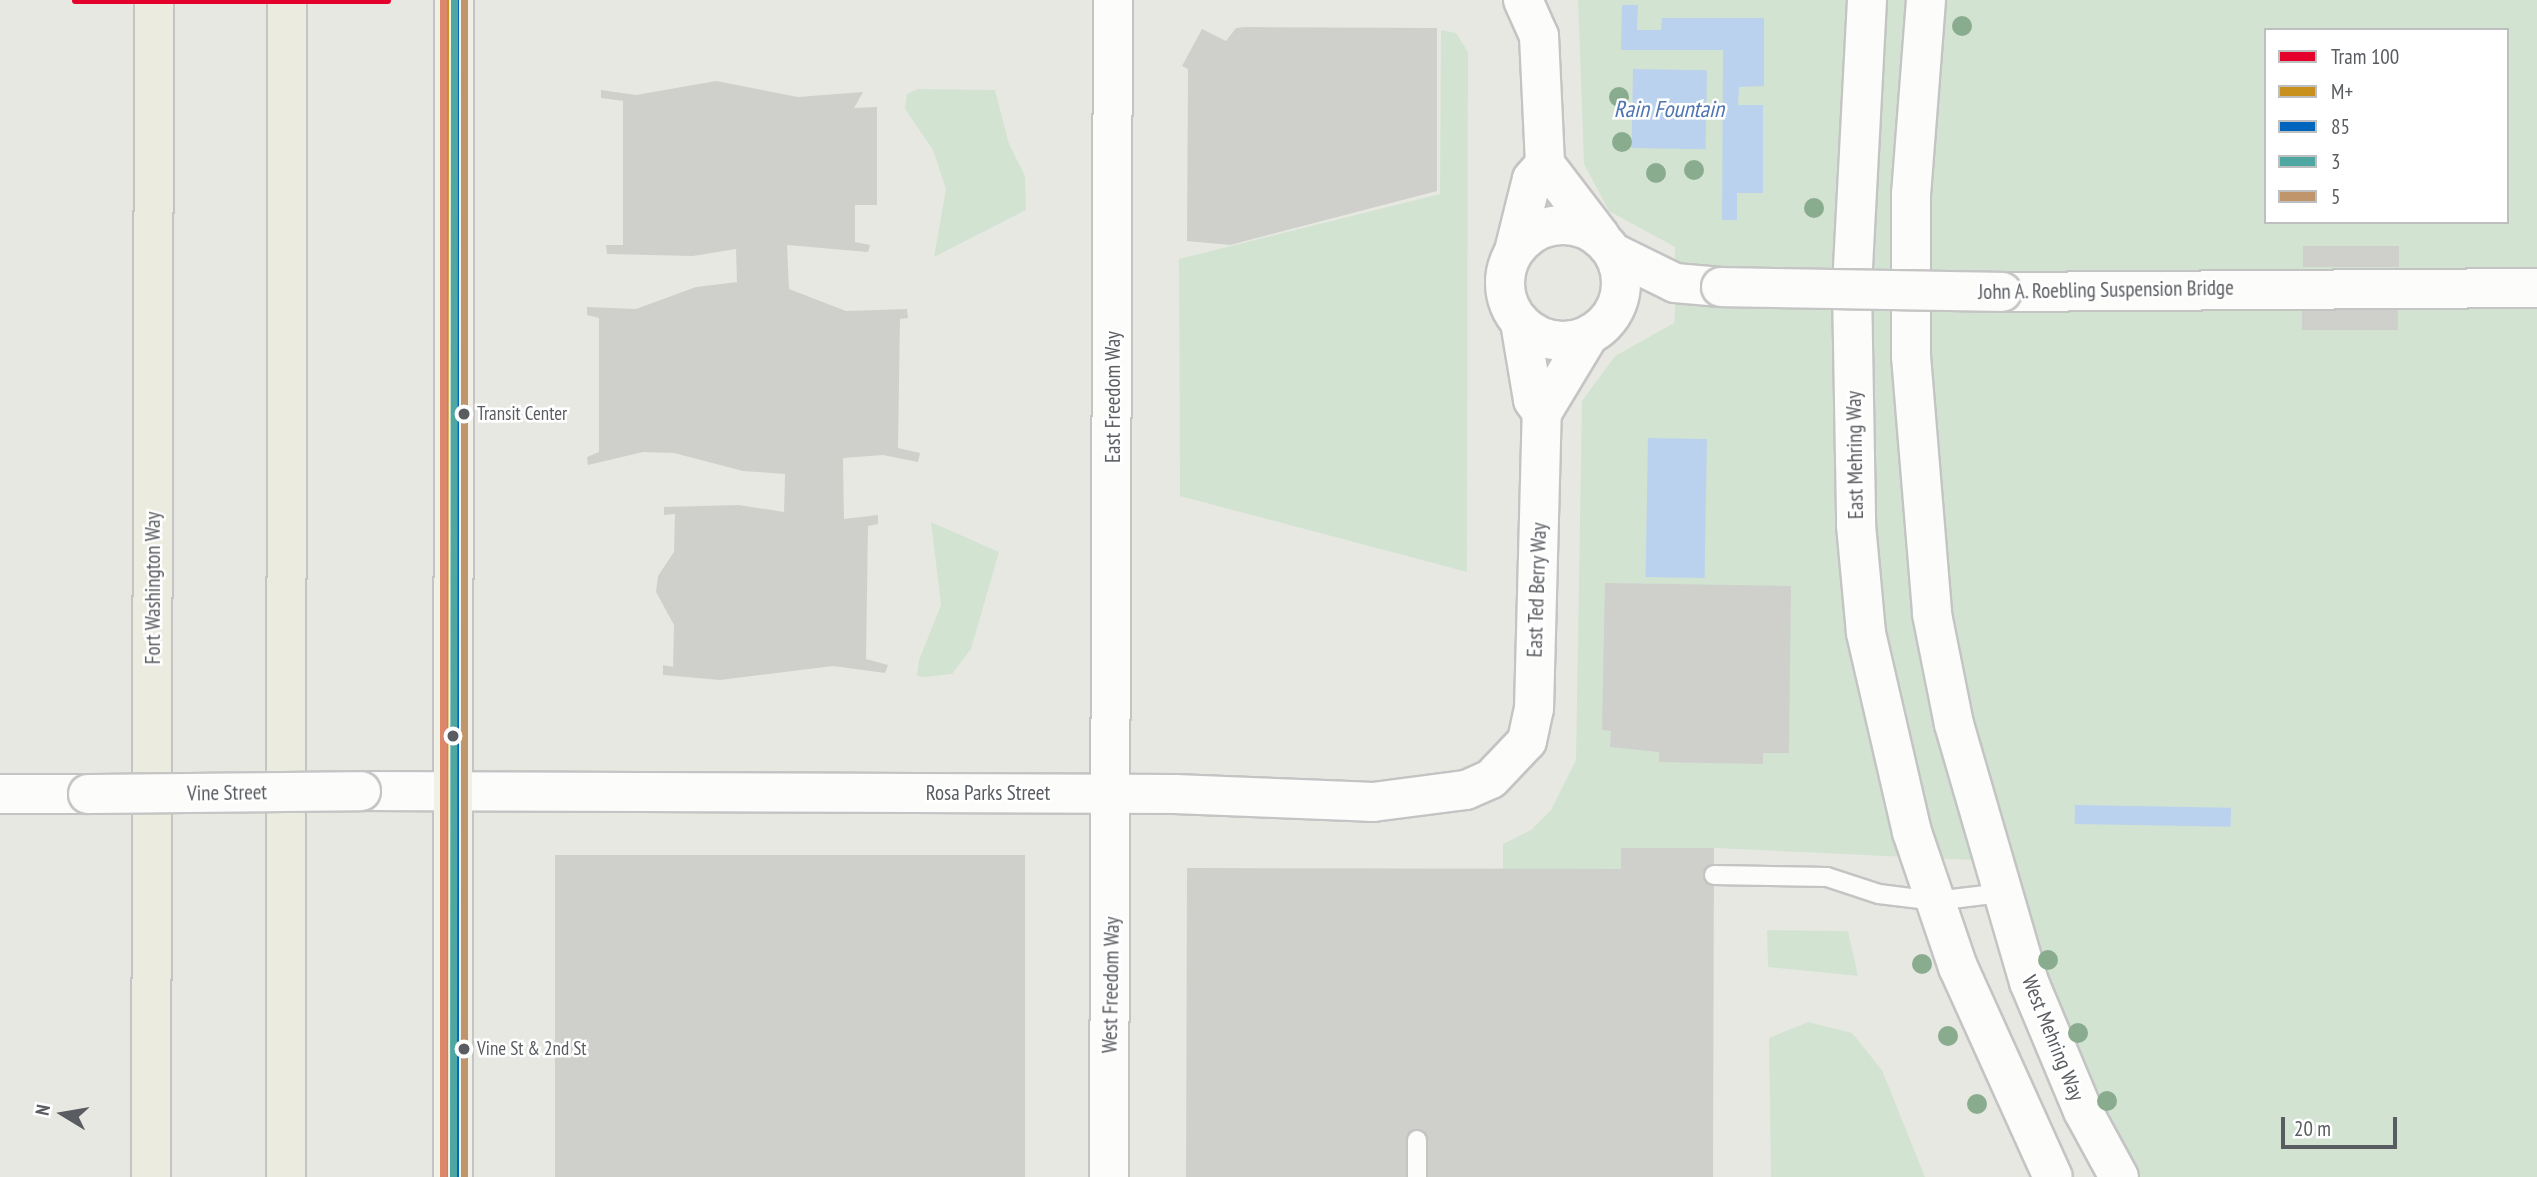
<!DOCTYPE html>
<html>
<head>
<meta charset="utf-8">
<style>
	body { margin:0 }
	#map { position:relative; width:2537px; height:1177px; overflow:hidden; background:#e8e8e3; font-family:"PT Sans Narrow",sans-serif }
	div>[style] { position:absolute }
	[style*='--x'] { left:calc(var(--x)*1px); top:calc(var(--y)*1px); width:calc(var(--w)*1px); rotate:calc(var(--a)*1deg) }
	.green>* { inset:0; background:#d2e3d2 }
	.water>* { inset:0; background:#bbd2ee; transform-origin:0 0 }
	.building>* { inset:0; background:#cfcfcc; transform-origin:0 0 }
	.roads { filter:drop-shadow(2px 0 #c4c4c4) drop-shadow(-2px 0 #c4c4c4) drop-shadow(0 2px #c4c4c4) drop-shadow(0 -2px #c4c4c4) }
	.lane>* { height:18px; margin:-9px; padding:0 9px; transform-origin:9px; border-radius:9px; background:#fcfcfb }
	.secondary>* { height:38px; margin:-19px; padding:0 19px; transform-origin:19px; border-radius:19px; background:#fcfcfb }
	.secondary>.ring { margin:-19px; padding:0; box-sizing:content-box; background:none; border:38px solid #fcfcfb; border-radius:50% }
	.primary>* { height:38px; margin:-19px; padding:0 19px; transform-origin:19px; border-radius:19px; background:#f0f0e6 }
	.highway>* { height:38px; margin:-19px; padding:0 19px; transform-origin:19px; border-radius:19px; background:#ecebe0 }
	.bridges { filter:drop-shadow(2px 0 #c5c5c5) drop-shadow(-2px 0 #c5c5c5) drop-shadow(0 2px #c5c5c5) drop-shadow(0 -2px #c5c5c5) }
	.secondary-bridge>* { height:38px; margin:-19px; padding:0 19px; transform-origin:19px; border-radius:19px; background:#fcfcfb }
	.bus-1>* { height:7px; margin:-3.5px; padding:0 3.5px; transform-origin:3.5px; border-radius:3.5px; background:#c8901d }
	.bus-2>* { height:7px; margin:-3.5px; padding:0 3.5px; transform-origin:3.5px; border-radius:3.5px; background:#0065bd }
	.bus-3>* { height:7px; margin:-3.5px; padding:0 3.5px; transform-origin:3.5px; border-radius:3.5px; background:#4ea8a1 }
	.bus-4>* { height:7px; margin:-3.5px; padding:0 3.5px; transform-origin:3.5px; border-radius:3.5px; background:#c0956c }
	.bus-5>* { height:7px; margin:-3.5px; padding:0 3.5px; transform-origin:3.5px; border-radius:3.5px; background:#dc866a }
	.tram-1>* { height:7px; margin:-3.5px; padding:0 3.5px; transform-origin:3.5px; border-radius:3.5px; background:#e4002b }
	.trees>* { width:20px; height:20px; margin:-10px; border-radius:50%; background:#8aac8e }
	.dots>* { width:19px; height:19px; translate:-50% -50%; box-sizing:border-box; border:4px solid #fff; border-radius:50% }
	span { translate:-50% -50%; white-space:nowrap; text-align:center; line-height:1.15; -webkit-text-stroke:5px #fff; paint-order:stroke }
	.bus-label { font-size:19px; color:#595c60 }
	.left { translate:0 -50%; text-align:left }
	.street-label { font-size:21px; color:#595c60 }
	.water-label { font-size:23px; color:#4f74b2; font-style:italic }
	.legend { position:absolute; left:2264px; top:28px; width:245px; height:196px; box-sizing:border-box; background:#fff; border:2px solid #bdbebf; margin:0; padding:9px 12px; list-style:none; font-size:21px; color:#595c60 }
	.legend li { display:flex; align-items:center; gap:14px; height:35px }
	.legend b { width:35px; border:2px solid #bdbebf }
	.north { position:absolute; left:28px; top:1079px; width:70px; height:70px; -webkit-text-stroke:5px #fff; paint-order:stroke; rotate:281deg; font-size:19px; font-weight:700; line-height:28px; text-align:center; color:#595c60 }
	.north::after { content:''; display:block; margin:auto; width:24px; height:32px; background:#595c60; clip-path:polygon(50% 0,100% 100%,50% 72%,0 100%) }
	.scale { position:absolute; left:2281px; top:1117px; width:116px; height:32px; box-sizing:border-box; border:4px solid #595c60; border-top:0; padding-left:9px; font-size:21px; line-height:24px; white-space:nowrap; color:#595c60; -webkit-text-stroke:5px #fff; paint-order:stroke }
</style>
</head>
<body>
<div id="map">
	<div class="green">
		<i style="clip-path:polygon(evenodd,1578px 0,2537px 0,2537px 1177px,2119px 1177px,1993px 861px,1714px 848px,1621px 869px,1503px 869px,1503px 844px,1531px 830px,1551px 810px,1576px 760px,1582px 401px,1615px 356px,1674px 323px,1675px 310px,1675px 247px,1609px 211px,1584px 164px,1578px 0,2266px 30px,2507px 30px,2507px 222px,2266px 222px,2266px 30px)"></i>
		<i style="clip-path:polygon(1441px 30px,1456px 33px,1468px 52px,1467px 572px,1180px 496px,1179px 259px,1440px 194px)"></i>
		<i style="clip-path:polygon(918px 89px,995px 90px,1009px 144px,1025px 176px,1026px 210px,934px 257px,946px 189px,933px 150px,905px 109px,907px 94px)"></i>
		<i style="clip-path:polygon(931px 522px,999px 552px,971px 649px,952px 674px,925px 677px,917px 676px,919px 660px,941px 605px)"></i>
		<i style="clip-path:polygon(1767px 930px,1848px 931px,1858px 976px,1768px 967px)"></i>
		<i style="clip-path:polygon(1808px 1022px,1852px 1033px,1882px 1070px,1925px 1177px,1771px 1177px,1769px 1038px)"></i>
	</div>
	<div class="water">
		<i style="clip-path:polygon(1622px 5px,1638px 5px,1637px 30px,1661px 30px,1662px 18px,1764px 18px,1764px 86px,1739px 87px,1738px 105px,1763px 105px,1763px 193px,1737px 193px,1737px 220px,1722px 220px,1723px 50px,1621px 50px)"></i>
		<i style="left:1633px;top:69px;width:74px;height:79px;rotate:1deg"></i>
		<i style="left:1648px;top:438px;width:59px;height:139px;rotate:1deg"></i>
		<i style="left:2075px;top:805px;width:156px;height:19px;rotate:1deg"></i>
	</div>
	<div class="building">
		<i style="clip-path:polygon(1245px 27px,1437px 28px,1437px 191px,1230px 245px,1187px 241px,1188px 69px,1182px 66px,1202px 29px,1226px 41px,1236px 28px)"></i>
		<i style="clip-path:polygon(716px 81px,798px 97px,863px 92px,854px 108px,877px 107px,877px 205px,855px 205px,855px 242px,870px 245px,868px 252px,787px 245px,789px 289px,846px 311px,907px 309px,908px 318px,900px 319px,898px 448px,920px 453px,918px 462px,883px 455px,843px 458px,844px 519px,878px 515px,878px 524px,868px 526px,866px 659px,888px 665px,885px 673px,833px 666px,720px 680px,663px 675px,663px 665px,673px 667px,674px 625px,656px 592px,658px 576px,674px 552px,675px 514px,664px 515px,664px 507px,739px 505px,784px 512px,785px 474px,743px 471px,674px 453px,643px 452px,588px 465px,587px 457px,599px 452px,599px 318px,587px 315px,587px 307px,636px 309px,696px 287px,737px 282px,736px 249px,693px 256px,607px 254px,606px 245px,623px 245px,623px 101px,601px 98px,601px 90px,636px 95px)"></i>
		<i style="left:2303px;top:246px;width:96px;height:21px"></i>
		<i style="left:2302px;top:310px;width:96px;height:20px"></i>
		<i style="clip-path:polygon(1605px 583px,1791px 586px,1789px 753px,1763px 753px,1763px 764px,1659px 762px,1659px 752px,1610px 747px,1611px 731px,1602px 730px)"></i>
		<i style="clip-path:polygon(1621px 848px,1714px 848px,1713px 1177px,1186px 1177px,1187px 868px,1621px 869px)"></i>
		<i style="left:1025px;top:855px;width:322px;height:470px;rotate:90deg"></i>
	</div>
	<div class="roads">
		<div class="lane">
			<i style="--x:1714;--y:875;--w:113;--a:1"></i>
			<i style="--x:1827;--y:877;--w:55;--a:18.1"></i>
			<i style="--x:1879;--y:894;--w:56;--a:7.1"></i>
			<i style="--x:1935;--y:901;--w:66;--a:-6.9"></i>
			<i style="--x:1417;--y:1177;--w:37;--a:-90"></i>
		</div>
		<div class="secondary">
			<i style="--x:1523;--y:0;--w:39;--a:66"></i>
			<i style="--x:1539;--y:36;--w:128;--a:87.3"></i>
			<i style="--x:1545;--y:164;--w:91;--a:52.6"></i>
			<i style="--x:1867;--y:0;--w:286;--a:93"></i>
			<i style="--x:1852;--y:286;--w:239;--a:89"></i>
			<i style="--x:1856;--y:525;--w:108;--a:84.7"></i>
			<i style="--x:1866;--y:633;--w:204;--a:77"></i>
			<i style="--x:1912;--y:832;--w:143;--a:71.2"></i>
			<i style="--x:1958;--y:967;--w:230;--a:65.7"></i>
			<i style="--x:1926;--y:0;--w:195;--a:94.4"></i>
			<i style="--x:1911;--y:194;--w:162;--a:90"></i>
			<i style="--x:1911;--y:356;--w:259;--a:85.3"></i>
			<i style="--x:1932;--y:614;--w:112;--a:78.7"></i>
			<i style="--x:1954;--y:724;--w:269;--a:73.8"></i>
			<i style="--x:2029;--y:982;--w:140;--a:67.3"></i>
			<i style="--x:2083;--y:1111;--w:75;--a:61.4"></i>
			<i class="ring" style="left:1505px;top:225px;width:78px;height:78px"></i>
			<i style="--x:1514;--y:251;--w:74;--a:-76"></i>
			<i style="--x:1532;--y:179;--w:20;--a:-49"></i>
			<i style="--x:1614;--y:253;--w:68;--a:26.2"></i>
			<i style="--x:1675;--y:283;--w:46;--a:5"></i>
			<i style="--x:2002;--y:292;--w:535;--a:-0.43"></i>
			<i style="--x:1520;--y:322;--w:79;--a:80.5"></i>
			<i style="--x:1533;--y:400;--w:16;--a:55"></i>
			<i style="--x:361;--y:791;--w:814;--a:0.21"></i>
			<i style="--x:1175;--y:794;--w:198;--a:2.3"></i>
			<i style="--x:1373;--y:802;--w:94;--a:-7.4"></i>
			<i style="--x:1466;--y:790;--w:27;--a:-24"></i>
			<i style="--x:1491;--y:779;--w:52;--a:-46.5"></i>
			<i style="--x:1527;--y:741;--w:33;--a:-78"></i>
			<i style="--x:1534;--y:709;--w:296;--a:-88.5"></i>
			<i style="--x:1542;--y:413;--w:91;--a:-58.9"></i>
			<i style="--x:0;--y:794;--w:88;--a:0"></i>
			<i style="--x:1109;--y:1177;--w:1177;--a:-89.81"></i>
		</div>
		<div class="primary">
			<i style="--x:453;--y:1177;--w:1177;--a:-89.95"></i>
		</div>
		<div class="highway">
			<i style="--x:151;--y:1177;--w:1177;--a:-89.85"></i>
			<i style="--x:286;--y:1177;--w:1177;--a:-89.95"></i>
		</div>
	</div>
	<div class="bridges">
		<div class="secondary-bridge">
			<i style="--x:1721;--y:287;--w:281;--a:1"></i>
			<i style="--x:88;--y:794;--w:273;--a:-0.6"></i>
		</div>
	</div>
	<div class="bus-1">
		<i style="--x:444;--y:1177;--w:1177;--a:-89.95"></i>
	</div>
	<div class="bus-2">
		<i style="--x:455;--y:1177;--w:1177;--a:-90"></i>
	</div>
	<div class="bus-3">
		<i style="--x:453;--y:1177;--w:1177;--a:-89.95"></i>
	</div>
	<div class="bus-4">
		<i style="--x:464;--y:1177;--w:1177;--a:-90"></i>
	</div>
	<div class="bus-5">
		<i style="--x:443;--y:1177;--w:1177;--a:-90"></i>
	</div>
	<div class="tram-1">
		<i style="--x:75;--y:0;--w:312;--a:0"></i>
	</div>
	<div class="trees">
		<i style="left:1962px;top:26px"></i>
		<i style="left:1619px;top:97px"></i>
		<i style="left:1622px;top:142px"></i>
		<i style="left:1694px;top:170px"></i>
		<i style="left:1656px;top:173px"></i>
		<i style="left:1814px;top:208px"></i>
		<i style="left:2048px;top:960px"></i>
		<i style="left:1922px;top:964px"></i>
		<i style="left:2078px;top:1033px"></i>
		<i style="left:1948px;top:1036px"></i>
		<i style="left:2107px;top:1101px"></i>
		<i style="left:1977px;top:1104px"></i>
	</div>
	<div class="dots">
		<i style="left:464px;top:414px;background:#595c60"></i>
		<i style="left:453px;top:736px;background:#595c60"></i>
		<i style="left:464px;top:1049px;background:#595c60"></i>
	</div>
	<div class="bus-label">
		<span class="left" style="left:477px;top:414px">Transit Center</span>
		<span class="left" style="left:477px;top:1049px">Vine St &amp; 2nd St</span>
	</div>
	<div class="street-label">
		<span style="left:2106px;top:290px;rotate:-1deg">John A. Roebling Suspension Bridge</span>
		<span style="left:1113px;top:397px;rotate:-90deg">East Freedom Way</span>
		<span style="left:1855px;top:455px;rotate:-91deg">East Mehring Way</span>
		<span style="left:153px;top:588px;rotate:-90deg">Fort Washington Way</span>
		<span style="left:1537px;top:590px;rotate:-88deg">East Ted Berry Way</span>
		<span style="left:227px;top:793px;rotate:-1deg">Vine Street</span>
		<span style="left:988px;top:793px">Rosa Parks Street</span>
		<span style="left:1111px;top:985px;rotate:-89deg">West Freedom Way</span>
		<span style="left:2053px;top:1038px;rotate:68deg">West Mehring Way</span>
	</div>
	<div class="water-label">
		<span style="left:1669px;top:109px">Rain Fountain</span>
	</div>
	<ul class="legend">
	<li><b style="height:9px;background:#e4002b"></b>Tram 100</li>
	<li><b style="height:9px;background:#c8901d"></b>M+</li>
	<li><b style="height:9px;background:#0065bd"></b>85</li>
	<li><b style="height:9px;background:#4ea8a1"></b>3</li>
	<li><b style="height:9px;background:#c0956c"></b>5</li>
	</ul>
	<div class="north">N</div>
	<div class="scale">20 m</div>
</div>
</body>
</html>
